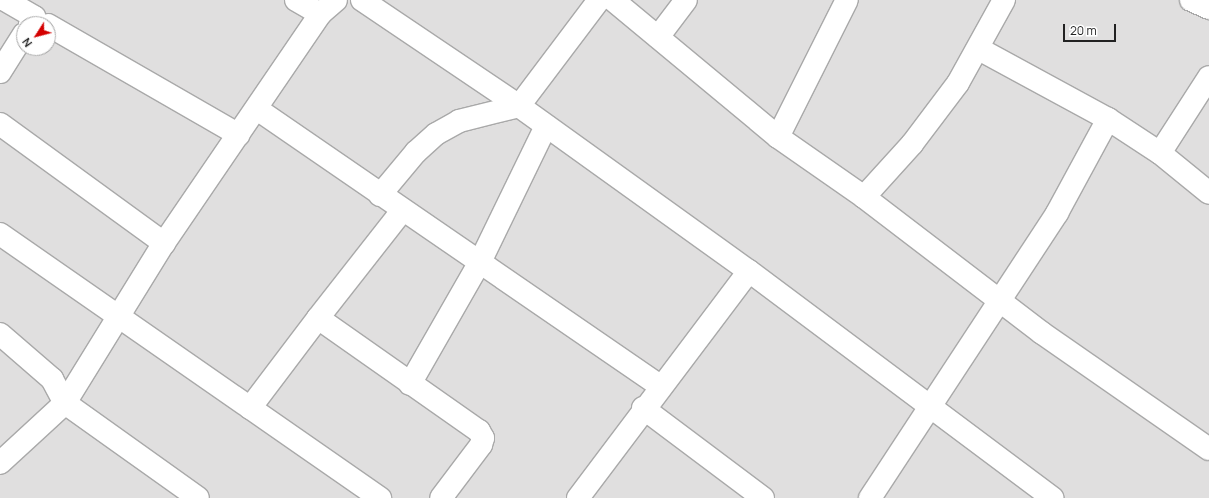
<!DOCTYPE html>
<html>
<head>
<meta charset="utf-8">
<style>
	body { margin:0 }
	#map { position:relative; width:1209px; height:498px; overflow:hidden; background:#f2efe9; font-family:Manrope,sans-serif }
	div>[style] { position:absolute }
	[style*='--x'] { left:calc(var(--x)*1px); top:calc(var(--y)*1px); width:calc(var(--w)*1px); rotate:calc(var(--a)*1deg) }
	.residential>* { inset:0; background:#e0dfdf }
	.roads { filter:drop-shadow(1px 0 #a9a9a9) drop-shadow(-1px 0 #a9a9a9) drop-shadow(0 1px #a9a9a9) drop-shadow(0 -1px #a9a9a9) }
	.minor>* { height:22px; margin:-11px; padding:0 11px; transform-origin:11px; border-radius:11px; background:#fff }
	span { translate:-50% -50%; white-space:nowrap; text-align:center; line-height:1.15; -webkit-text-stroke:4px #fff; paint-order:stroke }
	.north { position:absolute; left:16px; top:16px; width:40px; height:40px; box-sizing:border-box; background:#fff; border:1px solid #a7a7a7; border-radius:50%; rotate:234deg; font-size:11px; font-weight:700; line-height:16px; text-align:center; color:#222 }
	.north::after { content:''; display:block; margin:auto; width:14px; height:18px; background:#d40000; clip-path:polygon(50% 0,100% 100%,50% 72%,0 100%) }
	.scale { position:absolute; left:1063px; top:24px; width:53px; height:18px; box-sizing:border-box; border:2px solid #222; border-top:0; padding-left:5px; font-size:12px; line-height:14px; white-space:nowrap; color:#222; -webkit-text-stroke:3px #fff; paint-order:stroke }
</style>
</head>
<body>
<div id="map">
	<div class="residential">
		<i style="clip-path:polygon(evenodd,0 0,1209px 0,1209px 498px,0 498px,0 0,24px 24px,48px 24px,48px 48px,24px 48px,24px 24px)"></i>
	</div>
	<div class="roads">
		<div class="minor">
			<i style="--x:5;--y:0;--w:34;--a:30"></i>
			<i style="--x:34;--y:17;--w:8;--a:120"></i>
			<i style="--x:296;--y:0;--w:28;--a:30"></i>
			<i style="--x:362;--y:0;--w:189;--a:34"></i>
			<i style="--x:519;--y:106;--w:283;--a:35.7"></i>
			<i style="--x:749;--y:271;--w:379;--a:36.8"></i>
			<i style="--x:613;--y:0;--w:214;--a:39.7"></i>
			<i style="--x:778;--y:137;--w:105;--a:34.9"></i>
			<i style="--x:864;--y:197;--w:224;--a:37.4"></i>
			<i style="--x:1042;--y:333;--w:203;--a:34.8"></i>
			<i style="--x:1191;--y:0;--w:20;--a:24"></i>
			<i style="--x:48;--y:25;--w:220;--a:29.9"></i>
			<i style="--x:658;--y:37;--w:46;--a:-52.9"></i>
			<i style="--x:979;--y:49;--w:147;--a:28.5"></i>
			<i style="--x:1108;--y:119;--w:62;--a:33.2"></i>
			<i style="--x:1160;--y:153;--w:63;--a:39.2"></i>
			<i style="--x:0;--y:72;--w:45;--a:-57.7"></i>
			<i style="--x:257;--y:109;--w:490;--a:34.5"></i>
			<i style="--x:0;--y:124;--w:203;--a:36"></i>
			<i style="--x:778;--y:137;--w:153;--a:-63.3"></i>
			<i style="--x:1160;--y:153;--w:90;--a:-57.2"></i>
			<i style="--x:380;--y:195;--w:56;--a:-50.1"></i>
			<i style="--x:416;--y:152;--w:27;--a:-42"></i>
			<i style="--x:436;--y:134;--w:26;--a:-29"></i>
			<i style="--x:459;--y:121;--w:62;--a:-14"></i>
			<i style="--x:519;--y:106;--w:133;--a:-53"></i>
			<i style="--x:864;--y:197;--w:72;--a:-47.8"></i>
			<i style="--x:912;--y:144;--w:76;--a:-53"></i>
			<i style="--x:958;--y:83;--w:95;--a:-61"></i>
			<i style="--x:0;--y:234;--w:463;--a:34.8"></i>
			<i style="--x:318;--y:318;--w:136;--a:-51.9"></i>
			<i style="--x:0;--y:334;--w:69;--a:40.9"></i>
			<i style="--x:52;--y:379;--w:27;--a:62"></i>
			<i style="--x:65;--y:403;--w:163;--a:35.5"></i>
			<i style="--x:410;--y:384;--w:141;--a:-60.2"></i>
			<i style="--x:480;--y:262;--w:151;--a:-64.1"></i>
			<i style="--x:250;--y:408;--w:113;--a:-52.9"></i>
			<i style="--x:318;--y:318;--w:197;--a:35.1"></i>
			<i style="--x:479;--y:431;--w:8;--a:60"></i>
			<i style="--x:483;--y:438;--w:7;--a:106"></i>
			<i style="--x:481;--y:445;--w:66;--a:127"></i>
			<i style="--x:643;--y:408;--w:150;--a:36.9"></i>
			<i style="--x:0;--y:463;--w:88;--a:-42.7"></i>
			<i style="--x:65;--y:403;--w:188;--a:-58.3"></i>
			<i style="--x:164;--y:243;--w:277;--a:-55.7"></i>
			<i style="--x:320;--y:14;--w:21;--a:-41"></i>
			<i style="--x:578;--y:498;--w:284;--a:-53"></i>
			<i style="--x:870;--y:498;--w:341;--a:-56.7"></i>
			<i style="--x:1057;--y:213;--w:107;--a:-61.5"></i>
		</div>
	</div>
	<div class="north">N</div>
	<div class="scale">20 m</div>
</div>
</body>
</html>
